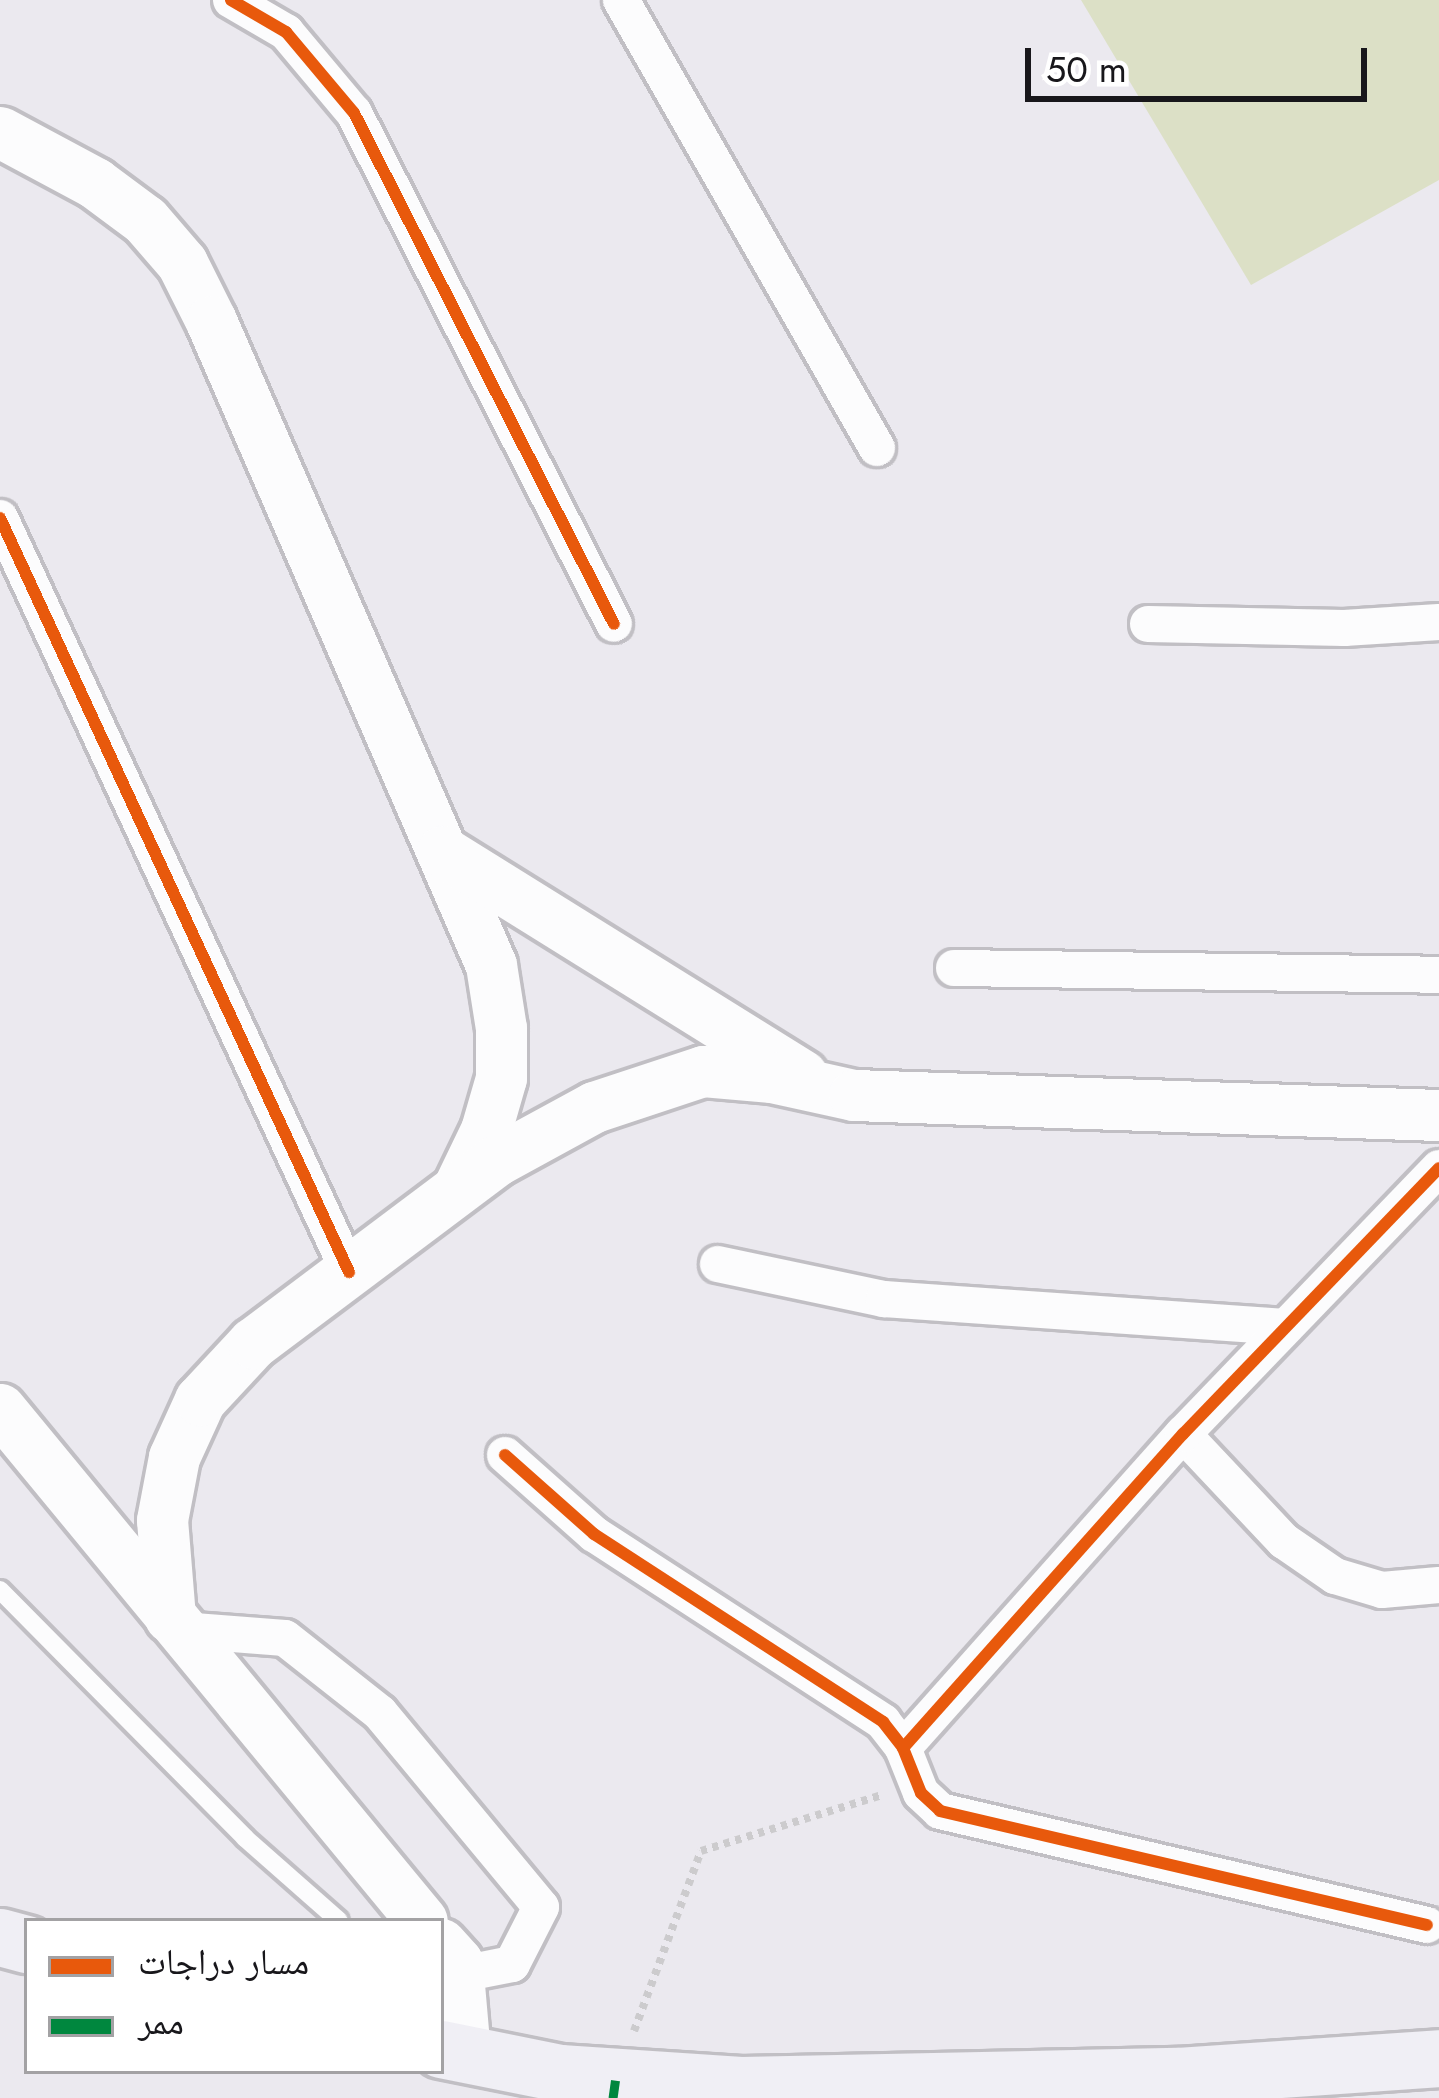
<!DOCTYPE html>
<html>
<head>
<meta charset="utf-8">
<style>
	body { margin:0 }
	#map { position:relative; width:1439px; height:2098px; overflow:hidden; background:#ebe9ef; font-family:Jost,"Noto Naskh Arabic",sans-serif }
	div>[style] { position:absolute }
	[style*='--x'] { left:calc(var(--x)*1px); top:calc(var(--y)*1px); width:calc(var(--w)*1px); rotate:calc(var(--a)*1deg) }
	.green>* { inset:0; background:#dce0c6 }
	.path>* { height:8px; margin-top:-4px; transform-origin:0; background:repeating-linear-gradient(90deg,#cccbcd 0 6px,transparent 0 12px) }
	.roads { filter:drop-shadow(3px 0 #c1bfc4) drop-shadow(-3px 0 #c1bfc4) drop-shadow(0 3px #c1bfc4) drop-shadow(0 -3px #c1bfc4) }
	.lane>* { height:18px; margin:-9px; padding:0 9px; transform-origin:9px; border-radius:9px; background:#fcfcfd }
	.street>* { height:36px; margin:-18px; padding:0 18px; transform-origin:18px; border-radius:18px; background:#fcfcfd }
	.secondary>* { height:51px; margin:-25.5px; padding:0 25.5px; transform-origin:25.5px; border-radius:25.5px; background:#fcfcfd }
	.primary>* { height:57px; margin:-28.5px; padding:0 28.5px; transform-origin:28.5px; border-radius:28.5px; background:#f0eff5 }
	.quiet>* { height:9px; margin-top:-4.5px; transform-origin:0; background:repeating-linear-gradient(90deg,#00873e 0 18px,transparent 0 27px) }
	.cycleway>* { height:12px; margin:-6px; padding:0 6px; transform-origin:6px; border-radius:6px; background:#e8590c }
	span { translate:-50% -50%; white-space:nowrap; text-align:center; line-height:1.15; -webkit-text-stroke:9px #fff; paint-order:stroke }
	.legend { position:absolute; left:24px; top:1918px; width:420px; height:156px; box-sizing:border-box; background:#fff; border:3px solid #a3a2a4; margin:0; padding:15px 21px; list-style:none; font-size:36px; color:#18171b }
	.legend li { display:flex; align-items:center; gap:24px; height:60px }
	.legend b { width:60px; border:3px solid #a3a2a4 }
	.scale { position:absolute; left:1025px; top:48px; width:342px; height:54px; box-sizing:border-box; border:6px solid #18171b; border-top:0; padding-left:15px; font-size:36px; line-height:42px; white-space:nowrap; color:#18171b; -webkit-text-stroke:9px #fff; paint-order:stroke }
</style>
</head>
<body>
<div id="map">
	<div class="green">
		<i style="clip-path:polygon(1081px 0,1439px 0,1439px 180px,1251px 285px)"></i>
	</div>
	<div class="path">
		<i style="--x:634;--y:2031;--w:192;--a:-69.6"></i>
		<i style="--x:701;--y:1851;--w:189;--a:-17.2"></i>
	</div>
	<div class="roads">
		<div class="lane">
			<i style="--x:0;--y:1590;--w:349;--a:45.3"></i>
			<i style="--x:245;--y:1838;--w:125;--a:41.4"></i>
		</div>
		<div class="street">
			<i style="--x:231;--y:0;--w:64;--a:30.2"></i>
			<i style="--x:286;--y:32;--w:106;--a:50"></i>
			<i style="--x:354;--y:113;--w:573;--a:63.03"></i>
			<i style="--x:621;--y:0;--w:516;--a:60.26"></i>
			<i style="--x:0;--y:518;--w:831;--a:65.16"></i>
			<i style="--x:1148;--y:624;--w:196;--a:1.2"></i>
			<i style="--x:1344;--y:628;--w:95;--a:-3.6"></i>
			<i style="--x:954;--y:968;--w:485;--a:0.8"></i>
			<i style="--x:718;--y:1264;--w:170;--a:11.9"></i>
			<i style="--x:884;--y:1299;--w:402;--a:4"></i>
			<i style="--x:1183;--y:1434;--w:147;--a:46.7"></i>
			<i style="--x:1284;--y:1541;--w:62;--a:34.5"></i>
			<i style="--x:1335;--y:1576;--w:49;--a:16.6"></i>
			<i style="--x:1382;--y:1590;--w:57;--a:-5"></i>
			<i style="--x:505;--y:1455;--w:119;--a:41.6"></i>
			<i style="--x:594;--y:1534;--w:345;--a:33"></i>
			<i style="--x:883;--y:1722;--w:33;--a:52"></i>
			<i style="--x:903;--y:1748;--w:48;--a:68.2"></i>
			<i style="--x:921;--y:1793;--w:26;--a:43"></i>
			<i style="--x:940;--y:1811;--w:500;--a:13.17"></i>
			<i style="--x:181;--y:1630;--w:104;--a:4.4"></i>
			<i style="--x:285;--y:1638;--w:121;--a:38.3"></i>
			<i style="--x:380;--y:1713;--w:252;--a:50.3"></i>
			<i style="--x:541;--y:1907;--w:64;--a:117"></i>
			<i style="--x:512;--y:1964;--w:56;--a:168.7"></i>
			<i style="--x:903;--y:1748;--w:421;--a:-48.3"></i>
			<i style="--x:1183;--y:1434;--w:369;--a:-46.1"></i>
		</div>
		<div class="secondary">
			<i style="--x:0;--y:132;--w:108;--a:28.2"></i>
			<i style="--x:95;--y:183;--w:62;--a:36.5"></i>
			<i style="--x:145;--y:220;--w:57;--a:49.3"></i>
			<i style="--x:182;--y:263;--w:65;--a:63.4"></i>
			<i style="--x:211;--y:321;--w:702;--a:66.5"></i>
			<i style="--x:491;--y:965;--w:64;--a:81"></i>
			<i style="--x:501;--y:1028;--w:50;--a:90"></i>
			<i style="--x:501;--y:1078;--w:54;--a:106.1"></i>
			<i style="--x:486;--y:1130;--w:60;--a:115.7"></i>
			<i style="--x:442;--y:851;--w:424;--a:31.9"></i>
			<i style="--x:0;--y:1409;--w:663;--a:50.5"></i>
			<i style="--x:170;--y:1617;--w:97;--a:-94.7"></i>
			<i style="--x:162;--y:1520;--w:64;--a:-79.2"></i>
			<i style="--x:174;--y:1457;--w:63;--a:-65.5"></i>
			<i style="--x:200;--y:1400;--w:78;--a:-47.1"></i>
			<i style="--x:253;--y:1343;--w:303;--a:-36.9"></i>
			<i style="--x:495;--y:1161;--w:113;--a:-28.6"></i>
			<i style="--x:594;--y:1107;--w:115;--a:-18.3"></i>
			<i style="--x:703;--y:1071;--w:69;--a:5"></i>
			<i style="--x:772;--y:1077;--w:84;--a:12.4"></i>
			<i style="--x:854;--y:1095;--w:585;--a:1.96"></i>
			<i style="--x:441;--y:1944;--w:24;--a:48"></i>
			<i style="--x:457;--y:1962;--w:92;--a:85"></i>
		</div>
		<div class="primary">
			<i style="--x:0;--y:1937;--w:28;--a:15"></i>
			<i style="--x:441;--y:2049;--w:121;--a:11.4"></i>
			<i style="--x:560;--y:2073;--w:181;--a:3.8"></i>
			<i style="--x:741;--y:2085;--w:437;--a:-1.2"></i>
			<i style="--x:1178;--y:2076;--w:262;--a:-3.9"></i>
		</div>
	</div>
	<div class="quiet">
		<i style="--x:613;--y:2098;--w:21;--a:-82"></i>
	</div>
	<div class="cycleway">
		<i style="--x:231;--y:0;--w:64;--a:30.2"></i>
		<i style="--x:286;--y:32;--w:106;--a:50"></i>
		<i style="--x:354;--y:113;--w:573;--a:63.03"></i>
		<i style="--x:0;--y:518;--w:831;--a:65.16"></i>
		<i style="--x:505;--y:1455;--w:119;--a:41.6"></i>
		<i style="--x:594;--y:1534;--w:345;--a:33"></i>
		<i style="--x:883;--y:1722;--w:33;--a:52"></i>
		<i style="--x:903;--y:1748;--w:48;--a:68.2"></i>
		<i style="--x:921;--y:1793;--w:26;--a:43"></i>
		<i style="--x:940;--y:1811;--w:500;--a:13.17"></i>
		<i style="--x:903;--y:1748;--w:421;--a:-48.3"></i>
		<i style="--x:1183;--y:1434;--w:369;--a:-46.1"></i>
	</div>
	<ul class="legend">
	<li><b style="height:15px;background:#e8590c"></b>مسار دراجات</li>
	<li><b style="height:15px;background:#00873e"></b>ممر</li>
	</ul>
	<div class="scale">50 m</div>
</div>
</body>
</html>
